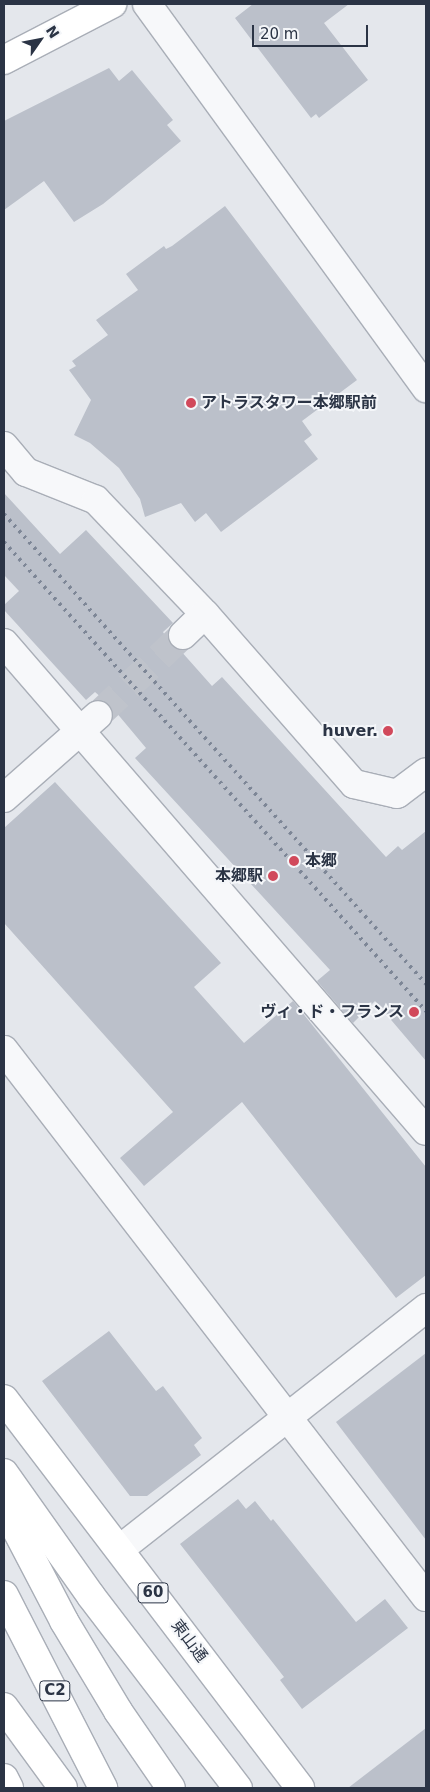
<!DOCTYPE html>
<html>
<head>
<meta charset="utf-8">
<style>
	body { margin:0 }
	#map { position:relative; width:430px; height:1792px; overflow:hidden; background:#e4e7ec; font-family:"DejaVu Sans","Noto Sans JP",sans-serif }
	div>[style] { position:absolute }
	[style*='--x'] { left:calc(var(--x)*1px); top:calc(var(--y)*1px); width:calc(var(--w)*1px); rotate:calc(var(--a)*1deg) }
	.building>* { inset:0; background:#bbc0ca }
	.minor-tunnel>* { height:28px; margin-top:-14px; transform-origin:0; background:repeating-linear-gradient(90deg,#bfc3cb 0 28px,transparent 0 42px) }
	.roads { filter:drop-shadow(1px 0 #a9aeb7) drop-shadow(-1px 0 #a9aeb7) drop-shadow(0 1px #a9aeb7) drop-shadow(0 -1px #a9aeb7) }
	.minor>* { height:28px; margin:-14px; padding:0 14px; transform-origin:14px; border-radius:14px; background:#f7f8fa }
	.tertiary>* { height:28px; margin:-14px; padding:0 14px; transform-origin:14px; border-radius:14px; background:#f7f8fa }
	.primary>* { height:28px; margin:-14px; padding:0 14px; transform-origin:14px; border-radius:14px; background:#fff }
	.motorway>* { height:28px; margin:-14px; padding:0 14px; transform-origin:14px; border-radius:14px; background:#fff }
	.rail>* { height:4px; margin-top:-2px; transform-origin:0; background:repeating-linear-gradient(90deg,#7d8696 0 2.5px,transparent 0 7.5px) }
	.dots>* { width:14px; height:14px; translate:-50% -50%; box-sizing:border-box; border:2px solid #f4f6f9; border-radius:50% }
	span { translate:-50% -50%; white-space:nowrap; text-align:center; line-height:1.15; -webkit-text-stroke:4px #f4f6f9; paint-order:stroke }
	.shield-label span { padding:1px 4px; background:#f4f6f9; border:1px solid; border-radius:4px; -webkit-text-stroke-width:0 }
	.shield-label { font-size:15px; color:#2b3445; font-weight:700 }
	.poi-label { font-size:16px; color:#2b3445; font-weight:700 }
	.left { translate:0 -50%; text-align:left }
	.right { translate:-100% -50%; text-align:right }
	.street-label { font-size:16px; color:#2b3445 }
	.frame { position:absolute; inset:0; border:5px solid #2b3445; pointer-events:none }
	.north { position:absolute; left:15px; top:15px; width:50px; height:50px; -webkit-text-stroke:4px #f4f6f9; paint-order:stroke; rotate:57deg; font-size:14px; font-weight:700; line-height:20px; text-align:center; color:#2b3445 }
	.north::after { content:''; display:block; margin:auto; width:18px; height:22px; background:#2b3445; clip-path:polygon(50% 0,100% 100%,50% 72%,0 100%) }
	.scale { position:absolute; left:252px; top:25px; width:116px; height:22px; box-sizing:border-box; border:2px solid #2b3445; border-top:0; padding-left:6px; font-size:15px; line-height:18px; white-space:nowrap; color:#2b3445; -webkit-text-stroke:4px #f4f6f9; paint-order:stroke }
</style>
</head>
<body>
<div id="map">
	<div class="building">
		<i style="clip-path:polygon(253px 4px,349px 4px,324px 23px,368px 80px,319px 118px,316px 114px,311px 118px,235px 18px)"></i>
		<i style="clip-path:polygon(109px 68px,119px 81px,132px 70px,173px 120px,167px 125px,181px 141px,103px 204px,74px 222px,44px 181px,4px 210px,4px 121px)"></i>
		<i style="clip-path:polygon(225px 206px,357px 380px,302px 421px,312px 435px,304px 441px,318px 459px,221px 532px,206px 513px,195px 522px,181px 503px,145px 517px,140px 499px,119px 468px,90px 443px,74px 435px,91px 400px,69px 370px,76px 366px,72px 361px,108px 335px,96px 320px,138px 290px,126px 274px,164px 246px,166px 249px,172px 246px)"></i>
		<i style="clip-path:polygon(4px 493px,60px 554px,86px 530px,173px 623px,163px 632px,171px 645px,180px 650px,212px 686px,222px 677px,386px 857px,398px 846px,402px 850px,426px 831px,426px 1061px,375px 1001px,353px 1023px,317px 981px,330px 970px,135px 758px,146px 748px,110px 705px,95px 692px,86px 700px,4px 610px,4px 605px,19px 591px,4px 575px)"></i>
		<i style="clip-path:polygon(55px 782px,221px 963px,194px 987px,244px 1043px,293px 1001px,426px 1167px,426px 1275px,396px 1298px,242px 1102px,144px 1186px,120px 1158px,173px 1112px,4px 923px,4px 828px)"></i>
		<i style="clip-path:polygon(109px 1331px,156px 1391px,163px 1386px,202px 1438px,194px 1445px,201px 1455px,147px 1496px,130px 1496px,42px 1381px)"></i>
		<i style="clip-path:polygon(426px 1353px,426px 1540px,336px 1422px)"></i>
		<i style="clip-path:polygon(238px 1499px,246px 1509px,255px 1501px,271px 1521px,273px 1519px,356px 1622px,385px 1599px,408px 1628px,302px 1709px,280px 1680px,284px 1677px,180px 1544px)"></i>
		<i style="clip-path:polygon(426px 1728px,426px 1788px,348px 1788px)"></i>
	</div>
	<div class="minor-tunnel">
		<i style="--x:98;--y:715;--w:117;--a:-43.3"></i>
	</div>
	<div class="roads">
		<div class="minor">
			<i style="--x:4;--y:446;--w:34;--a:50"></i>
			<i style="--x:26;--y:472;--w:75;--a:21.8"></i>
			<i style="--x:96;--y:500;--w:158;--a:46.3"></i>
			<i style="--x:205;--y:614;--w:226;--a:48.8"></i>
			<i style="--x:354;--y:784;--w:44;--a:13.1"></i>
			<i style="--x:397;--y:794;--w:36;--a:-37"></i>
			<i style="--x:183;--y:635;--w:30;--a:-44"></i>
			<i style="--x:4;--y:643;--w:645;--a:49.15"></i>
			<i style="--x:4;--y:798;--w:125;--a:-41.4"></i>
			<i style="--x:4;--y:1050;--w:691;--a:52.35"></i>
		</div>
		<div class="tertiary">
			<i style="--x:147;--y:4;--w:475;--a:54"></i>
			<i style="--x:120;--y:1549;--w:390;--a:-38.2"></i>
		</div>
		<div class="primary">
			<i style="--x:4;--y:60;--w:122;--a:-27.4"></i>
			<i style="--x:4;--y:1399;--w:489;--a:52.7"></i>
			<i style="--x:4;--y:1707;--w:100;--a:53.9"></i>
		</div>
		<div class="motorway">
			<i style="--x:4;--y:1473;--w:151;--a:54.7"></i>
			<i style="--x:91;--y:1596;--w:242;--a:52.6"></i>
			<i style="--x:4;--y:1506;--w:130;--a:62.4"></i>
			<i style="--x:64;--y:1621;--w:105;--a:59"></i>
			<i style="--x:118;--y:1711;--w:93;--a:55.5"></i>
			<i style="--x:4;--y:1595;--w:217;--a:62.8"></i>
			<i style="--x:4;--y:1778;--w:11;--a:63"></i>
		</div>
	</div>
	<div class="rail">
		<i style="--x:4;--y:514;--w:632;--a:48.08"></i>
		<i style="--x:4;--y:542;--w:631;--a:48.02"></i>
	</div>
	<div class="dots">
		<i style="left:191px;top:403px;background:#d1495b"></i>
		<i style="left:388px;top:731px;background:#d1495b"></i>
		<i style="left:294px;top:861px;background:#d1495b"></i>
		<i style="left:273px;top:876px;background:#d1495b"></i>
		<i style="left:414px;top:1012px;background:#d1495b"></i>
	</div>
	<div class="shield-label">
		<span style="left:153px;top:1593px">60</span>
		<span style="left:55px;top:1691px">C2</span>
	</div>
	<div class="poi-label">
		<span class="left" style="left:201px;top:403px">アトラスタワー本郷駅前</span>
		<span class="right" style="left:378px;top:731px">huver.</span>
		<span class="left" style="left:305px;top:861px">本郷</span>
		<span class="right" style="left:263px;top:876px">本郷駅</span>
		<span class="right" style="left:404px;top:1012px">ヴィ・ド・フランス</span>
	</div>
	<div class="street-label">
		<span style="left:189px;top:1641px;rotate:53deg">東山通</span>
	</div>
	<div class="frame"></div>
	<div class="north">N</div>
	<div class="scale">20 m</div>
</div>
</body>
</html>
